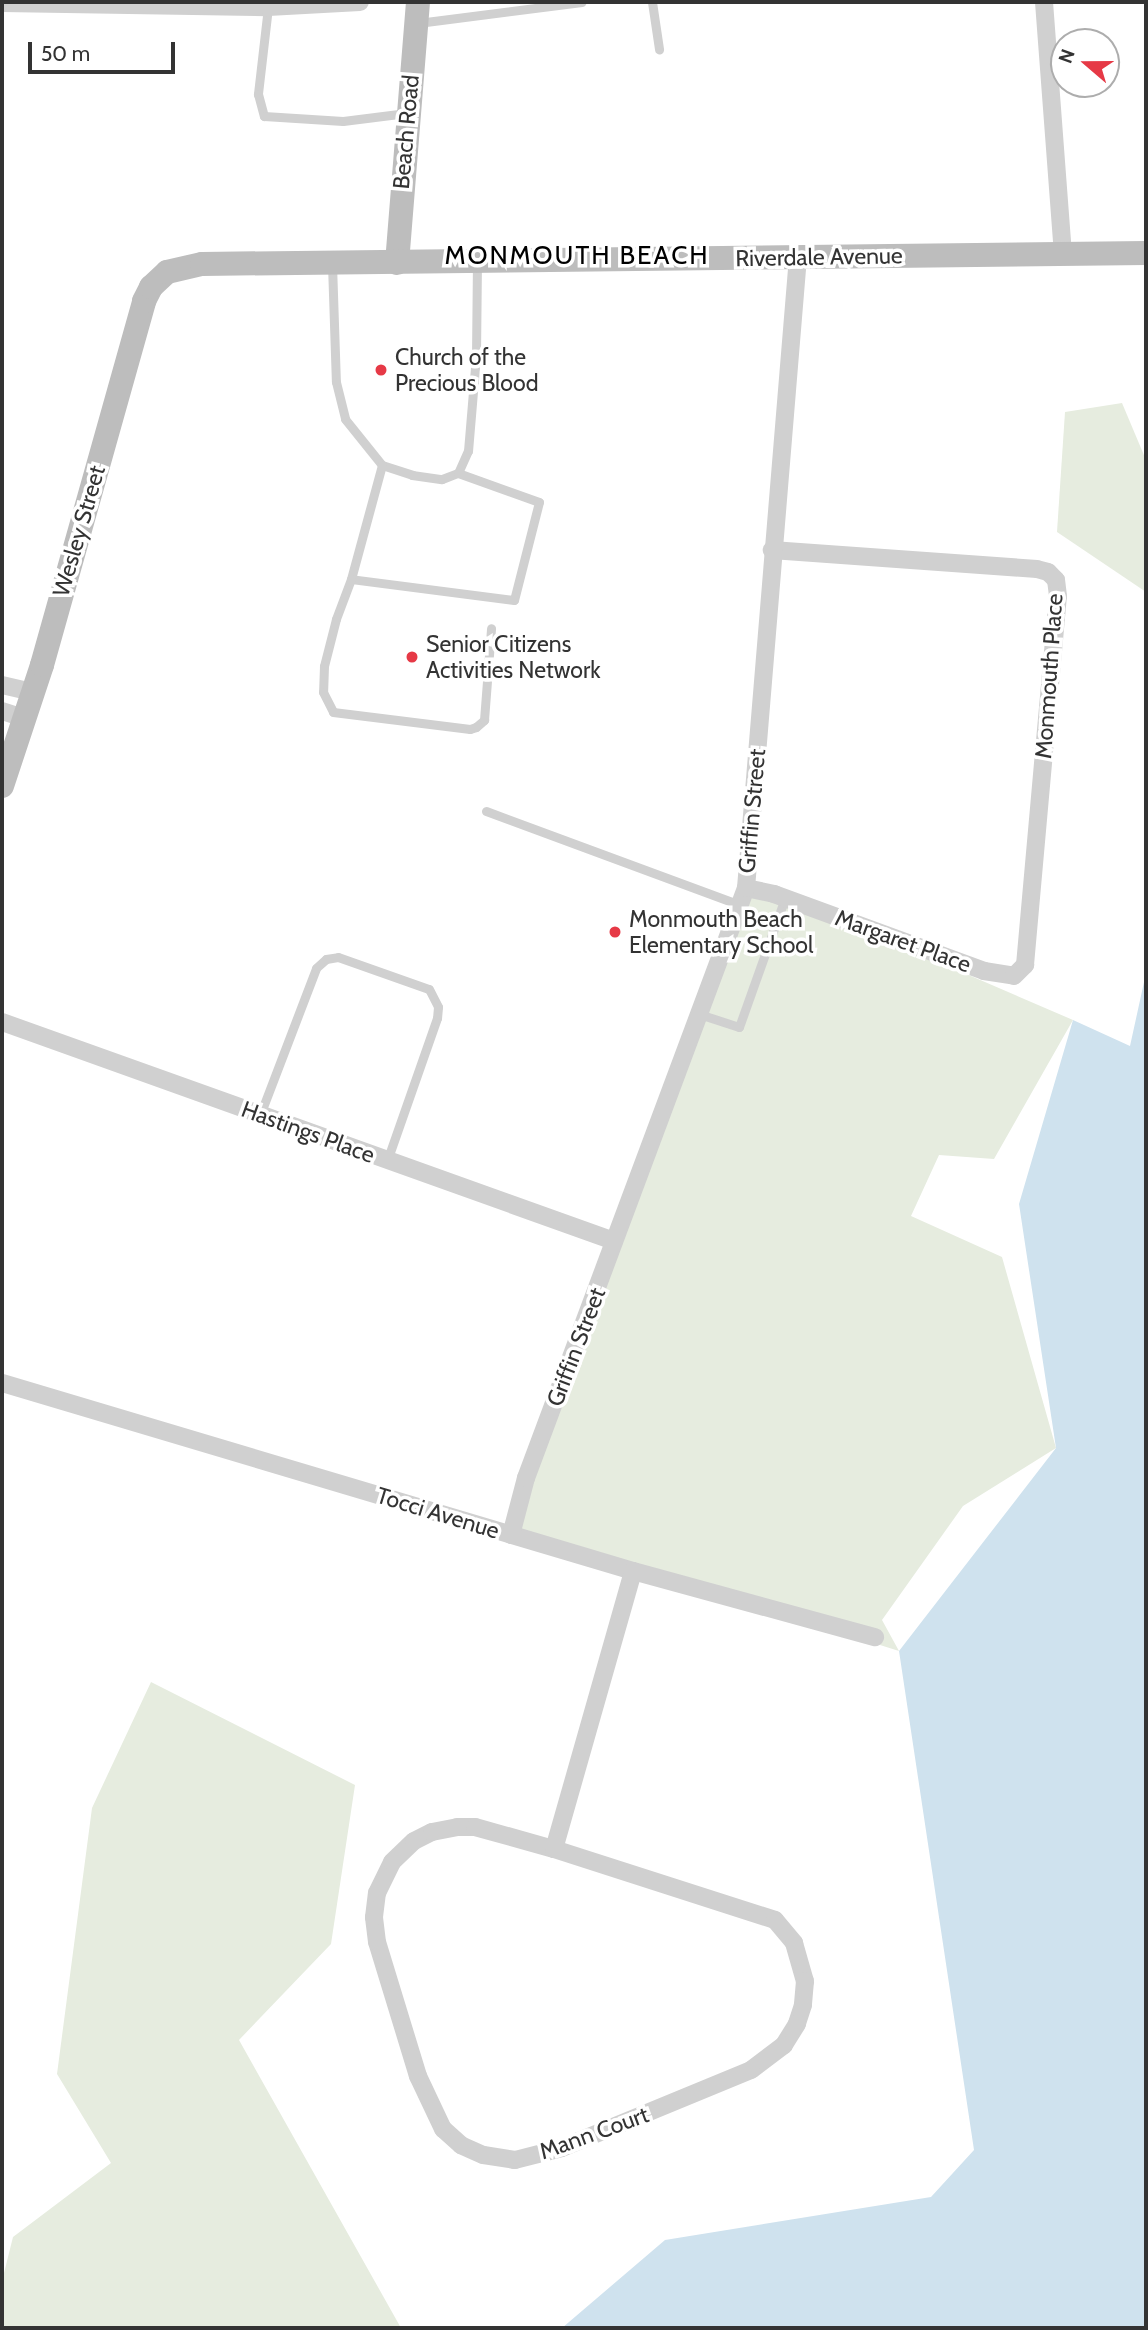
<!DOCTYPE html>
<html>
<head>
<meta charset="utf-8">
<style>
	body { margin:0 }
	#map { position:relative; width:1148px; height:2330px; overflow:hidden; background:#fff; font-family:Cabin,sans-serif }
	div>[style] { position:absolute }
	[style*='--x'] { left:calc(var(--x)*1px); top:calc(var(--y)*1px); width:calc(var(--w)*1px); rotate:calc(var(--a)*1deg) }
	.green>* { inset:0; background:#e6ecdf }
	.water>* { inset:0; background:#cfe2ee }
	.lane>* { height:9px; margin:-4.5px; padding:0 4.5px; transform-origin:4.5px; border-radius:4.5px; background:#d0d0d0 }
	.street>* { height:18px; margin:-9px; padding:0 9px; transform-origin:9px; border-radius:9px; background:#d0d0d0 }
	.secondary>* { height:24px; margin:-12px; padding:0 12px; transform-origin:12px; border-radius:12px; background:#bdbdbd }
	.dots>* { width:19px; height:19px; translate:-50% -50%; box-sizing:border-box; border:4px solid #fff; border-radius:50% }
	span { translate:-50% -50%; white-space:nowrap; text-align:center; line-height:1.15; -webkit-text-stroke:7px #fff; paint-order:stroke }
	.street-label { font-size:23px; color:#333 }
	.poi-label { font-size:23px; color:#333 }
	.left { translate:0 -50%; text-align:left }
	.quarter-label { font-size:26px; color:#000; letter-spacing:2px }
	.frame { position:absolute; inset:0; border:4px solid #333; pointer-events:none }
	.north { position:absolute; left:1050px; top:28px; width:70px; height:70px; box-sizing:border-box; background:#fff; border:2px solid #adadad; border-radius:50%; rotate:290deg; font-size:19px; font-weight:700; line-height:28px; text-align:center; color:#333 }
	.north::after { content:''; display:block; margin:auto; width:24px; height:32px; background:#e63946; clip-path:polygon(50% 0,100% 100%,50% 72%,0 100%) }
	.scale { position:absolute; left:28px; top:42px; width:147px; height:32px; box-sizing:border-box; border:4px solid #333; border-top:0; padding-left:9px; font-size:21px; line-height:24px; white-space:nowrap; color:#333; -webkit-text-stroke:5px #fff; paint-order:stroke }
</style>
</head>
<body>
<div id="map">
	<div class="green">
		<i style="clip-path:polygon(1122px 403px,1146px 460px,1146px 592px,1057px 532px,1065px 412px)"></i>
		<i style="clip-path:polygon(753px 882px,1073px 1020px,994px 1159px,939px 1155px,911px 1216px,1002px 1257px,1056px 1448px,963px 1506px,882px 1620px,899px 1651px,510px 1528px)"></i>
		<i style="clip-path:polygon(151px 1682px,355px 1785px,331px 1944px,239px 2040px,401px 2328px,2px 2328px,2px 2281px,13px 2237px,111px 2163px,57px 2074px,92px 1808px)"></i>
	</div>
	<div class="water">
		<i style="clip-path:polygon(1146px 973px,1146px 2328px,562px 2328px,665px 2240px,931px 2197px,974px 2150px,899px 1651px,1056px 1448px,1019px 1204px,1073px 1020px,1130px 1046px)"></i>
	</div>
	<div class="lane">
		<i style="--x:652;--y:2;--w:48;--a:81.5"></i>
		<i style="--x:268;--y:7;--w:88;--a:96.6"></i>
		<i style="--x:258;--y:94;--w:23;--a:75"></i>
		<i style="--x:264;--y:116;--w:79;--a:3.6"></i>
		<i style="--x:343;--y:121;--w:64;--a:-7.2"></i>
		<i style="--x:418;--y:23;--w:165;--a:-7.3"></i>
		<i style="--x:332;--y:264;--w:118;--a:88.1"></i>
		<i style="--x:336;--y:382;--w:38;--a:76"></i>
		<i style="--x:345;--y:419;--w:59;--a:51.2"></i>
		<i style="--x:382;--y:465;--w:32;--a:18"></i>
		<i style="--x:412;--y:475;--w:30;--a:8"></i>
		<i style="--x:442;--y:479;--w:17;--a:-21"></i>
		<i style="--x:458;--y:473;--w:86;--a:19.7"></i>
		<i style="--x:539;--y:502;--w:101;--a:104.3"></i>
		<i style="--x:514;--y:600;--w:164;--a:-172.7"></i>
		<i style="--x:351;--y:579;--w:118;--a:-74.8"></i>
		<i style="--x:458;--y:473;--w:24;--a:-66"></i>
		<i style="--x:468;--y:451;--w:95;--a:-85.2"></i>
		<i style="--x:476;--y:356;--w:92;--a:-89.4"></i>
		<i style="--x:351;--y:579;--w:43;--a:110.6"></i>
		<i style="--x:336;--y:619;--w:49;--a:104.3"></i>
		<i style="--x:324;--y:666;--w:26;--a:92"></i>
		<i style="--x:323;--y:692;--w:22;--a:63"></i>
		<i style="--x:333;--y:712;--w:138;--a:7.1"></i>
		<i style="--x:470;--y:729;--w:6;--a:-18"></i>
		<i style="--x:476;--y:727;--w:11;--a:-41"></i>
		<i style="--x:484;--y:720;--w:92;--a:-85.6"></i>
		<i style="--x:486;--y:811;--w:271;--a:20.3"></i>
		<i style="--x:699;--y:1014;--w:42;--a:18"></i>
		<i style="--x:739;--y:1027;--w:137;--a:-70.4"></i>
		<i style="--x:260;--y:1115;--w:157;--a:-69.1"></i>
		<i style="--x:316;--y:968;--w:13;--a:-42"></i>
		<i style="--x:326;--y:959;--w:12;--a:-9"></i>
		<i style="--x:338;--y:957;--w:96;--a:19.4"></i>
		<i style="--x:429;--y:989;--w:20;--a:63"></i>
		<i style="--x:438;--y:1007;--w:11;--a:95"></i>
		<i style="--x:437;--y:1018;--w:151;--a:109.3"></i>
	</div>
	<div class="street">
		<i style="--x:1044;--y:2;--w:253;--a:85.7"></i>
		<i style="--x:2;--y:3;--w:266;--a:0.9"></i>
		<i style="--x:268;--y:7;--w:92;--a:-3.1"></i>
		<i style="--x:2;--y:685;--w:32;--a:13"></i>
		<i style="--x:2;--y:711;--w:22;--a:18"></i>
		<i style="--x:746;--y:888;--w:29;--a:12"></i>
		<i style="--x:774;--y:894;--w:224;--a:20.1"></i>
		<i style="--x:984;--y:971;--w:30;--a:9"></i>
		<i style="--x:1014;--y:976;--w:16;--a:-45"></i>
		<i style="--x:1025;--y:965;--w:370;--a:-84.9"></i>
		<i style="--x:1058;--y:596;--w:16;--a:-97"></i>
		<i style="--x:1056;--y:580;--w:11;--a:-135"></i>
		<i style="--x:1048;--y:572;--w:11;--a:-165"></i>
		<i style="--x:1037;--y:569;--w:266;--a:-175.9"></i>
		<i style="--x:2;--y:1022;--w:650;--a:19.69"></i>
		<i style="--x:2;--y:1383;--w:658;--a:16.59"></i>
		<i style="--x:633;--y:1571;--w:251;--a:15.3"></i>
		<i style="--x:511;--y:1535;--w:59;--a:-75.3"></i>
		<i style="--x:526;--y:1478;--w:630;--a:-69.55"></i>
		<i style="--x:746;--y:888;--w:633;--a:-85.29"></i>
		<i style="--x:457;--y:1827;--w:18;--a:0"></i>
		<i style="--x:475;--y:1827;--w:82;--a:15.6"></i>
		<i style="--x:554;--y:1849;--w:232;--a:17.8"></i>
		<i style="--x:775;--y:1920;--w:30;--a:50"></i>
		<i style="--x:794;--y:1943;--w:40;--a:74"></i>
		<i style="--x:805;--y:1981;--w:24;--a:95"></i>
		<i style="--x:803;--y:2005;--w:20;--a:108"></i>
		<i style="--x:797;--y:2024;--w:25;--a:122"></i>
		<i style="--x:784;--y:2045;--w:41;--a:142.9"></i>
		<i style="--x:751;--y:2070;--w:204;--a:157.6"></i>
		<i style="--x:562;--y:2148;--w:49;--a:165.7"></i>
		<i style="--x:515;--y:2160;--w:32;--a:-171"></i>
		<i style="--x:483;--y:2155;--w:24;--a:-156"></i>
		<i style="--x:461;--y:2145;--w:24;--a:-138"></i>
		<i style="--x:443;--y:2129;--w:59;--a:-115.3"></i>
		<i style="--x:418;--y:2076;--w:140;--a:-107"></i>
		<i style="--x:377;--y:1942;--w:25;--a:-97"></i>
		<i style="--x:374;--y:1917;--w:24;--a:-83"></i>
		<i style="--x:377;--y:1893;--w:34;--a:-64"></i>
		<i style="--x:392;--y:1862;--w:30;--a:-44"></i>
		<i style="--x:414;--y:1841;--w:20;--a:-27"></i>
		<i style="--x:432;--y:1832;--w:25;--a:-11"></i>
		<i style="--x:554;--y:1849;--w:289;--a:-74.1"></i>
	</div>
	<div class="secondary">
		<i style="--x:397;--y:263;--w:262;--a:-85.4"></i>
		<i style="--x:2;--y:786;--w:127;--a:-71.7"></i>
		<i style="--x:42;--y:665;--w:378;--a:-74.3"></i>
		<i style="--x:144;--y:301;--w:16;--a:-63"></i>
		<i style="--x:151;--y:287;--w:22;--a:-43"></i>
		<i style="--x:167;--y:272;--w:36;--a:-13"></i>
		<i style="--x:202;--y:264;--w:944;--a:-0.67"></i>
	</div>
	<div class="dots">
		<i style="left:381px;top:370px;background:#e63946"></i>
		<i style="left:412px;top:657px;background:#e63946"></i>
		<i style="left:615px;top:932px;background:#e63946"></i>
	</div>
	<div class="street-label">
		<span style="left:406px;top:132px;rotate:-85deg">Beach Road</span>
		<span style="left:819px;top:257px;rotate:-1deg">Riverdale Avenue</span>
		<span style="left:79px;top:531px;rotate:-74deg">Wesley Street</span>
		<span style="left:1049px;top:676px;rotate:-86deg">Monmouth Place</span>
		<span style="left:752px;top:811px;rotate:-85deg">Griffin Street</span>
		<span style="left:903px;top:941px;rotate:20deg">Margaret Place</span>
		<span style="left:308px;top:1132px;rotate:20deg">Hastings Place</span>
		<span style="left:576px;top:1347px;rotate:-69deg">Griffin Street</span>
		<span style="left:438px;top:1513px;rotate:17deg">Tocci Avenue</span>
		<span style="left:594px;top:2133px;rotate:-20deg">Mann Court</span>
	</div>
	<div class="poi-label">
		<span class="left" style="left:395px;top:370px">Church of the<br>Precious Blood</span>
		<span class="left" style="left:426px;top:657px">Senior Citizens<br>Activities Network</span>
		<span class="left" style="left:629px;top:932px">Monmouth Beach<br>Elementary School</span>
	</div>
	<div class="quarter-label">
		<span style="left:577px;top:256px">MONMOUTH BEACH</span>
	</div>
	<div class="frame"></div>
	<div class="north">N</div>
	<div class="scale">50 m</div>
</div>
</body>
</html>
